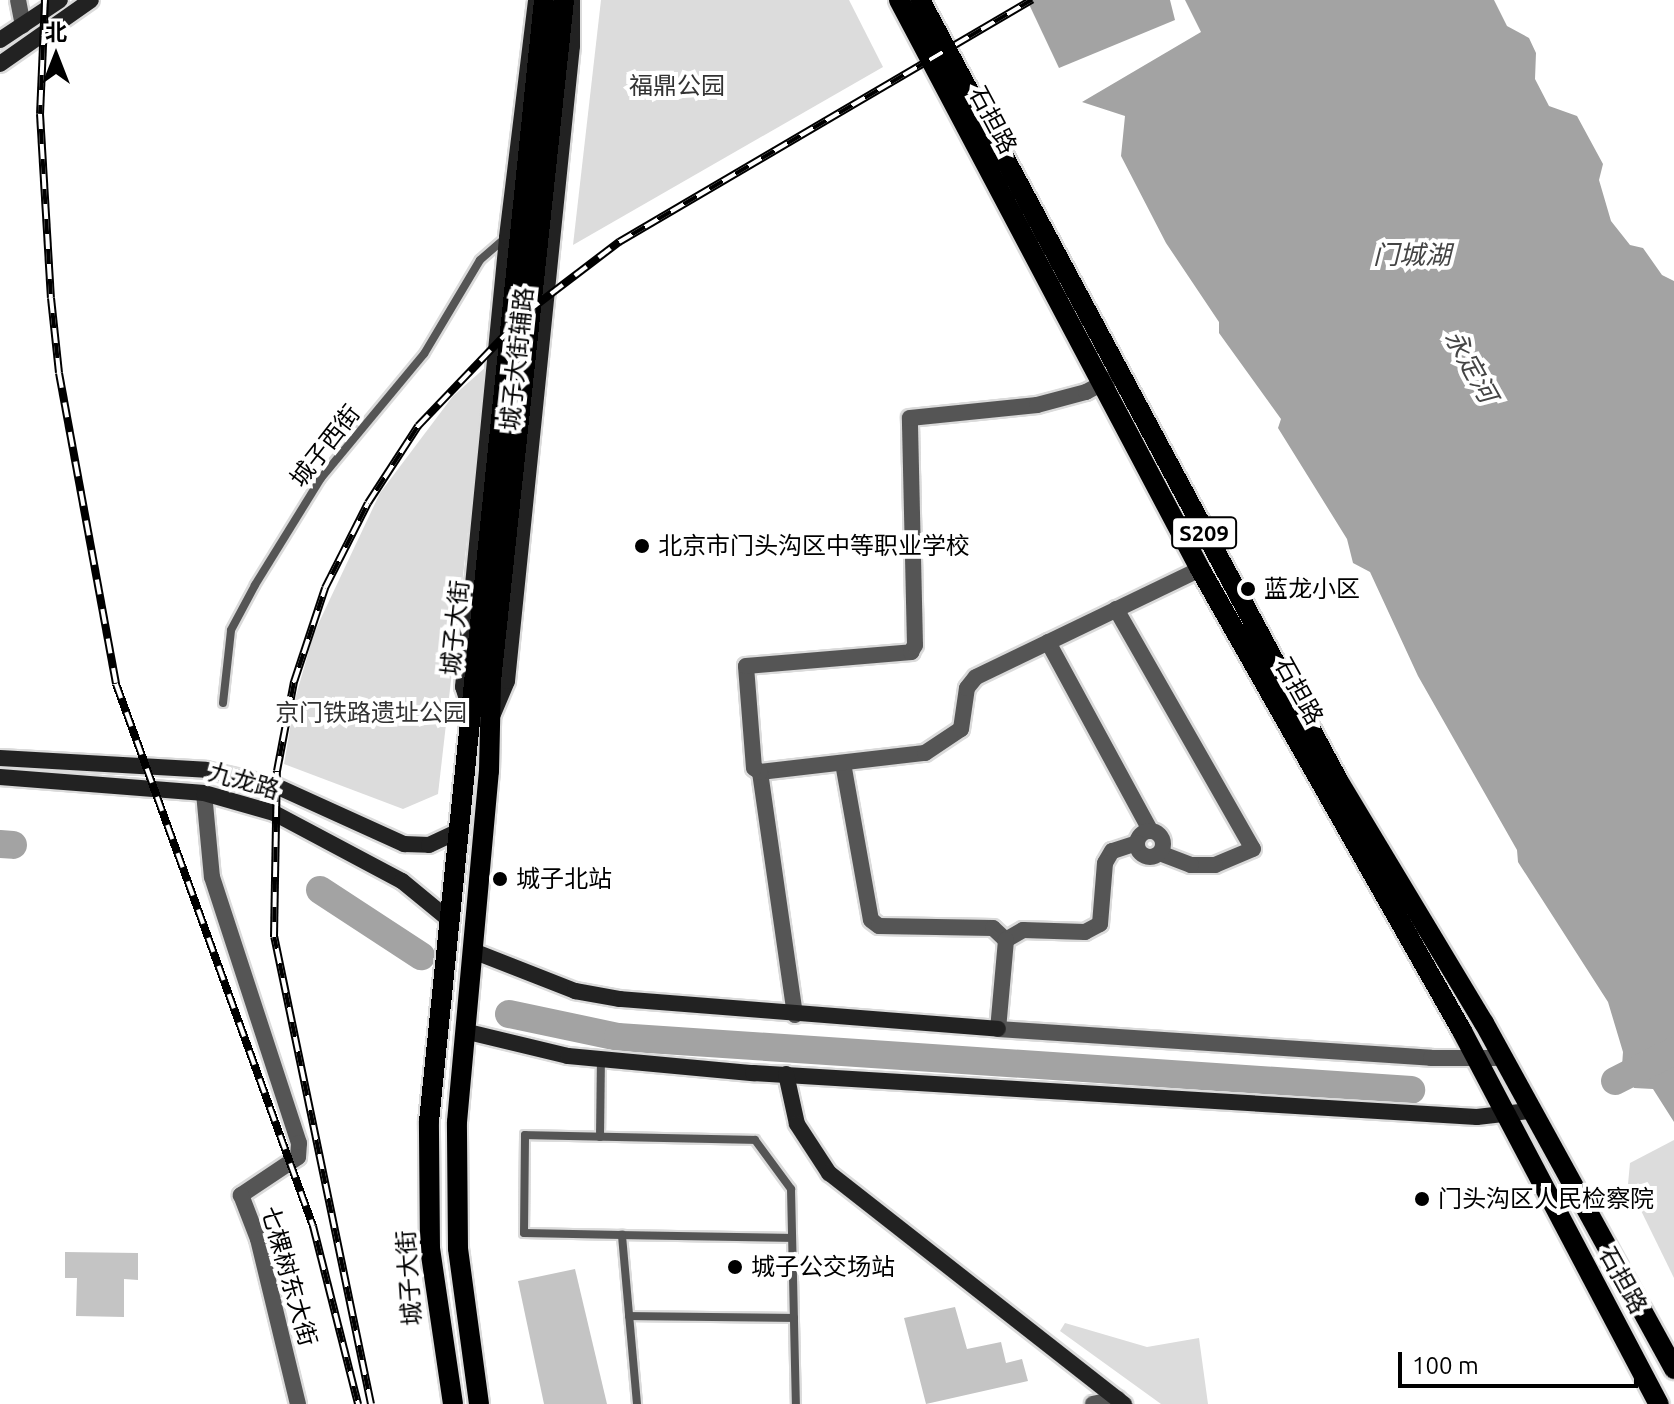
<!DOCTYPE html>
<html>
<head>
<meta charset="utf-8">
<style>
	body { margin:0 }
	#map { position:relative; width:1674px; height:1404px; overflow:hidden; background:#fff; font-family:Ubuntu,"Noto Sans SC",sans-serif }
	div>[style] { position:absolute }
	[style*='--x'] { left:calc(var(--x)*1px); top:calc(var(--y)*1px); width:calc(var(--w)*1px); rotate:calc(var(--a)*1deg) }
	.green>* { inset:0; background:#dcdcdc }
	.water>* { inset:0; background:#a3a3a3 }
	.river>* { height:28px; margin:-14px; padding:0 14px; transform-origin:14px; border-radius:14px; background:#a3a3a3 }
	.building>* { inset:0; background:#c4c4c4 }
	.roads { filter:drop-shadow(2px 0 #dbdbdb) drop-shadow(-2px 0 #dbdbdb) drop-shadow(0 2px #dbdbdb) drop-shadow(0 -2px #dbdbdb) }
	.lane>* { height:8px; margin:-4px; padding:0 4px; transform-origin:4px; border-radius:4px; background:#555 }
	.street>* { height:16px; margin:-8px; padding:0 8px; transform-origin:8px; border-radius:8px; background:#555 }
	.street>.ring { margin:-8px; padding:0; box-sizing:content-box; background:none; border:16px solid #555; border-radius:50% }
	.secondary>* { height:16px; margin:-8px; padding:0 8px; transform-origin:8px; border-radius:8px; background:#222 }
	.primary>* { height:20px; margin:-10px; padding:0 10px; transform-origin:10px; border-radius:10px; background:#000 }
	.rail>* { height:8px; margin-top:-4px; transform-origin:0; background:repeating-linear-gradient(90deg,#fff 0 15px,#000 0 30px); box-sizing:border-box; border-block:2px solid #000 }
	.dots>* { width:22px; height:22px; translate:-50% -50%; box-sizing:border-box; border:4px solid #fff; border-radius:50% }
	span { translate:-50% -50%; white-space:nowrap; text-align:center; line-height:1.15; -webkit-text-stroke:8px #fff; paint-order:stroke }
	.shield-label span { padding:2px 6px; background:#fff; border:2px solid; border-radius:6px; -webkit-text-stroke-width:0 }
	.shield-label { font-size:22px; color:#000; font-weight:700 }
	.park-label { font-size:24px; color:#333 }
	.street-label { font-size:24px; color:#000 }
	.poi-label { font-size:24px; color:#000 }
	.left { translate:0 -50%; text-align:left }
	.water-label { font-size:26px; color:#444; font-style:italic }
	.north { position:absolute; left:16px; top:16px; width:80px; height:80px; -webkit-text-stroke:6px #fff; paint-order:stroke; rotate:0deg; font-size:22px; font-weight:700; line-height:32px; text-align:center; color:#000 }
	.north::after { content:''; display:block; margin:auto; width:28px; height:36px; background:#000; clip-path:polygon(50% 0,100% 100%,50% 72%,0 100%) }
	.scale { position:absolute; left:1398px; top:1352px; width:240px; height:36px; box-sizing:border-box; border:4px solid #000; border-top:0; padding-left:10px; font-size:24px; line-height:28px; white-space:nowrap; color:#000; -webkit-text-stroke:6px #fff; paint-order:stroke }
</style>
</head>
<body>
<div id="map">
	<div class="green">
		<i style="clip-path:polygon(601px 0,849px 0,883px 67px,573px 245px)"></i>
		<i style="clip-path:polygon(487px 366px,438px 794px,403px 809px,284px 764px,295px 699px,314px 633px,380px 493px,453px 396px)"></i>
		<i style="clip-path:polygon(1674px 1140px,1674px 1278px,1628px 1184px,1630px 1163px)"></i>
		<i style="clip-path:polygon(1065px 1323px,1147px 1347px,1199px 1338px,1208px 1404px,1161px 1404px,1060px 1331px)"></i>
	</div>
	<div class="water">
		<i style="clip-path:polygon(1027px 0,1170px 0,1175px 20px,1059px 68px)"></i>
		<i style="clip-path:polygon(1185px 0,1494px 0,1507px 26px,1529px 38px,1536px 53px,1535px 79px,1549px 106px,1577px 116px,1603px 164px,1599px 180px,1611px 221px,1630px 245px,1643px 248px,1662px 275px,1674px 281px,1674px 1122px,1653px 1089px,1634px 1088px,1622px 1066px,1623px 1052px,1608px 1002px,1518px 862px,1517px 850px,1418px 676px,1370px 572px,1353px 563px,1347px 539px,1278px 428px,1281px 419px,1219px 333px,1219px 322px,1166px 243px,1121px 156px,1125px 116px,1082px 102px,1201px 32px)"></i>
	</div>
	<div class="river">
		<i style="--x:0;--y:844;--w:13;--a:4"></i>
		<i style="--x:320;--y:890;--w:121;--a:33.2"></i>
		<i style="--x:509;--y:1014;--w:111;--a:11.9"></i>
		<i style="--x:618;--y:1037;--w:795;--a:3.82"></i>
		<i style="--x:1615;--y:1081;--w:66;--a:-27"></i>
	</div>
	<div class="building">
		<i style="clip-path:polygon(65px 1252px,138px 1253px,138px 1280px,124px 1279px,124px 1317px,76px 1316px,77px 1278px,65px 1278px)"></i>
		<i style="clip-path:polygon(575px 1269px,607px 1404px,544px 1404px,518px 1281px)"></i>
		<i style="clip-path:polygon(955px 1307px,967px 1349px,1001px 1342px,1006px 1363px,1022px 1359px,1028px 1381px,926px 1404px,904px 1318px)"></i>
	</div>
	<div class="roads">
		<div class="lane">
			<i style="--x:223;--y:703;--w:73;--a:-83.7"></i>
			<i style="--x:231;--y:630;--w:51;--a:-61.9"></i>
			<i style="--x:255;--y:585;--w:126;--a:-58.3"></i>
			<i style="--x:321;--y:478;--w:161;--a:-50.3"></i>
			<i style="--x:424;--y:354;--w:109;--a:-59.2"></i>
			<i style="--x:480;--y:260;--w:35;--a:-41"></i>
			<i style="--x:600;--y:1137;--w:78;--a:-89.3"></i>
			<i style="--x:622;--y:1235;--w:170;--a:1"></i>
			<i style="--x:629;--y:1316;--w:165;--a:0.7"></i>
			<i style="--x:637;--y:1404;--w:170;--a:-95.1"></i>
			<i style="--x:622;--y:1235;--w:98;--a:-178.8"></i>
			<i style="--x:524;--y:1233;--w:98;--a:-89.4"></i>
			<i style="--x:525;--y:1135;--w:230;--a:1.2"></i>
			<i style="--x:755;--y:1140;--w:61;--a:53.7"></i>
			<i style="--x:791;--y:1189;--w:215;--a:88.7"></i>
		</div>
		<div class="street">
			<i style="--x:18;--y:0;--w:26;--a:79"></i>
			<i style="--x:1116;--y:609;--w:276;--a:60.3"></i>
			<i style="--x:1253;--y:849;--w:41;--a:157.2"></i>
			<i style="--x:1215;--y:865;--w:24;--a:180"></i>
			<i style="--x:1191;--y:865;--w:33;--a:-159"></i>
			<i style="--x:1048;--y:642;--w:214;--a:61.5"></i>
			<i style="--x:843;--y:763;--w:159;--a:79.9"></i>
			<i style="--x:871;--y:920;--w:10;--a:37"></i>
			<i style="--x:879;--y:926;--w:114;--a:1"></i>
			<i style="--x:993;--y:928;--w:18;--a:43"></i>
			<i style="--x:760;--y:772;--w:166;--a:-6.6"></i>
			<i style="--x:925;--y:753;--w:43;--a:-33.7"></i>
			<i style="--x:961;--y:729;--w:41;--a:-81.7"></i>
			<i style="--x:967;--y:688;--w:14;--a:-51"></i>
			<i style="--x:976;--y:677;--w:249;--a:-25.7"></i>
			<i style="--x:204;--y:793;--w:84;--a:84.6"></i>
			<i style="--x:212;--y:877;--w:280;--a:71.9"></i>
			<i style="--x:299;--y:1143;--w:14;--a:94"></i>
			<i style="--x:298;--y:1157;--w:69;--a:146.3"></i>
			<i style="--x:241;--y:1195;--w:47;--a:68.9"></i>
			<i style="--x:258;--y:1239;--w:170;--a:76.4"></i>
			<i class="ring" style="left:1137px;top:831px;width:10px;height:10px"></i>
			<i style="--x:1137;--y:843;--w:26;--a:162"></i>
			<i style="--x:1112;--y:851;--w:14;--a:120"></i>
			<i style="--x:1105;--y:863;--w:61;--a:94.7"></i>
			<i style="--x:1100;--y:924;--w:17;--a:152"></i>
			<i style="--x:1085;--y:932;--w:62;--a:-178.2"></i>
			<i style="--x:1023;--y:930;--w:20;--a:150"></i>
			<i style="--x:1006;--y:940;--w:89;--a:95.1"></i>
			<i style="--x:998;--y:1029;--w:434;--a:3.8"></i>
			<i style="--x:1431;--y:1058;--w:70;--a:0"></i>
			<i style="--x:795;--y:1015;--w:246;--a:-98.2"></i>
			<i style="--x:760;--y:772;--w:7;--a:-146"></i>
			<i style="--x:754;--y:768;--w:102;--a:-94.5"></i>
			<i style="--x:746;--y:666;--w:166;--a:-4.8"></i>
			<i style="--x:911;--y:652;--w:8;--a:-60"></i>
			<i style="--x:915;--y:645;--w:227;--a:-91.3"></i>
			<i style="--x:910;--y:418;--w:128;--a:-5.8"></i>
			<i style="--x:1037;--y:405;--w:51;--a:-14.9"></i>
			<i style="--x:1086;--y:392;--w:36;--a:-28"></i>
			<i style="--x:1093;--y:1404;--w:25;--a:-12"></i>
		</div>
		<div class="secondary">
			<i style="--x:0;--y:40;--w:72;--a:-33.7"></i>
			<i style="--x:0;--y:64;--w:111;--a:-35.1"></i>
			<i style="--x:468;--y:702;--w:16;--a:-108"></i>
			<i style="--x:463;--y:687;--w:452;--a:-84.4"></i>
			<i style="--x:507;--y:237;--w:237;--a:-83"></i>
			<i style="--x:493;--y:714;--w:36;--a:-67"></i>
			<i style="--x:507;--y:681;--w:638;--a:-84.16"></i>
			<i style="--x:572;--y:46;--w:46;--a:-90"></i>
			<i style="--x:0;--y:758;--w:206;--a:3.3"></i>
			<i style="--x:206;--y:770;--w:72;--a:12.9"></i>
			<i style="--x:276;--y:786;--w:141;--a:24.4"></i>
			<i style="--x:404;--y:844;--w:25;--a:2"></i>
			<i style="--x:429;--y:845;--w:33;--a:-25"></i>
			<i style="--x:0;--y:777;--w:205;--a:4.5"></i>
			<i style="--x:204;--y:793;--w:73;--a:15.9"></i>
			<i style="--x:274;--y:813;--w:145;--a:28"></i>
			<i style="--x:402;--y:881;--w:58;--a:39.4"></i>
			<i style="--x:473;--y:951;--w:110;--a:21.4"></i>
			<i style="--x:575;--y:991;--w:46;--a:10.1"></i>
			<i style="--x:620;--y:999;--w:379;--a:4.5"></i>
			<i style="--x:464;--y:1031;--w:107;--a:13.5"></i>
			<i style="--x:568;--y:1056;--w:186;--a:5.3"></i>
			<i style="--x:753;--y:1073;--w:725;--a:3.48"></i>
			<i style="--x:1477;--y:1117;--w:52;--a:-6.6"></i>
			<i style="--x:786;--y:1074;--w:51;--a:77.6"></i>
			<i style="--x:797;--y:1124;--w:59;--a:56.9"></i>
			<i style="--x:829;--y:1173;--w:375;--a:38.1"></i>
		</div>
		<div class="primary">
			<i style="--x:899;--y:0;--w:644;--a:62.12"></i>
			<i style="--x:1200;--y:569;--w:531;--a:60.44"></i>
			<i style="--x:1462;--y:1031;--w:422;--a:62.2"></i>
			<i style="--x:920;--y:0;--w:887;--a:61.82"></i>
			<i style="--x:1339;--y:782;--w:281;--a:59"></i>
			<i style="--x:1484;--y:1023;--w:395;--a:61.2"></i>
			<i style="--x:453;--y:1404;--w:158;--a:-98.4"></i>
			<i style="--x:430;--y:1248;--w:127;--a:-90.5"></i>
			<i style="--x:429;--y:1121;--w:1127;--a:-84.14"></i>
			<i style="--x:479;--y:1404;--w:157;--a:-97.7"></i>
			<i style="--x:458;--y:1248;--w:126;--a:-90.5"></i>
			<i style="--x:457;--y:1122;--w:352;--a:-84.8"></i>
			<i style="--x:489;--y:771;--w:90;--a:-88.7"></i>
			<i style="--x:491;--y:681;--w:685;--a:-83.88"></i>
		</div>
	</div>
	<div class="rail">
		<i style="--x:45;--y:0;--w:114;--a:92.5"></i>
		<i style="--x:40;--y:114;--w:184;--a:86.6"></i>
		<i style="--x:51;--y:298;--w:75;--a:83.9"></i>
		<i style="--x:59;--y:373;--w:316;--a:79.6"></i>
		<i style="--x:116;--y:684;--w:577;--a:70.03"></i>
		<i style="--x:313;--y:1226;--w:184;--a:75.8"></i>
		<i style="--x:371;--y:1404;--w:477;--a:-101.7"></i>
		<i style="--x:274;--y:937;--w:166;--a:-89"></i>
		<i style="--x:277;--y:771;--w:91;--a:-79.2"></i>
		<i style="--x:294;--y:682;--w:99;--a:-71.7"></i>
		<i style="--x:325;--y:588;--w:95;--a:-63.2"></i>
		<i style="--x:368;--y:503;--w:92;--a:-57"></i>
		<i style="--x:418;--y:426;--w:158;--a:-46.3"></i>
		<i style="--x:527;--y:312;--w:116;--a:-37.3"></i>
		<i style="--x:619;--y:242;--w:479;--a:-30.4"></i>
	</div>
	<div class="dots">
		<i style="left:642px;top:546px;background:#000"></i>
		<i style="left:1248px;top:589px;background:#000"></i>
		<i style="left:500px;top:879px;background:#000"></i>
		<i style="left:1422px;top:1199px;background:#000"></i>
		<i style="left:735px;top:1267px;background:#000"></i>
	</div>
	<div class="shield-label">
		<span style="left:1204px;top:533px">S209</span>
	</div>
	<div class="park-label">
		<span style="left:677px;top:86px">福鼎公园</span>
		<span style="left:371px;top:713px">京门铁路遗址公园</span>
	</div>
	<div class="street-label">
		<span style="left:993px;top:120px;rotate:62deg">石担路</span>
		<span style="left:517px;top:359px;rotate:-84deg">城子大街辅路</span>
		<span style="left:325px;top:446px;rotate:-52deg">城子西街</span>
		<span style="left:455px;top:628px;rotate:-84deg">城子大街</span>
		<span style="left:1299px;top:691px;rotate:61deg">石担路</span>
		<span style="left:244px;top:781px;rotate:16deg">九龙路</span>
		<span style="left:289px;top:1276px;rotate:74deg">七棵树东大街</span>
		<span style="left:409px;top:1278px;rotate:-94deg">城子大街</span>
		<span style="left:1623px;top:1280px;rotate:61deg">石担路</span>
	</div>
	<div class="poi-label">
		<span class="left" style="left:658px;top:546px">北京市门头沟区中等职业学校</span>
		<span class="left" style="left:1264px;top:589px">蓝龙小区</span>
		<span class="left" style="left:516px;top:879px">城子北站</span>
		<span class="left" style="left:1438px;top:1199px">门头沟区人民检察院</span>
		<span class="left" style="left:751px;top:1267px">城子公交场站</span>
	</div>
	<div class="water-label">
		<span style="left:1412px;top:255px">门城湖</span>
		<span style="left:1471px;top:366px;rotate:61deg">永定河</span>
	</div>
	<div class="north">北</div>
	<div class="scale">100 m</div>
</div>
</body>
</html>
